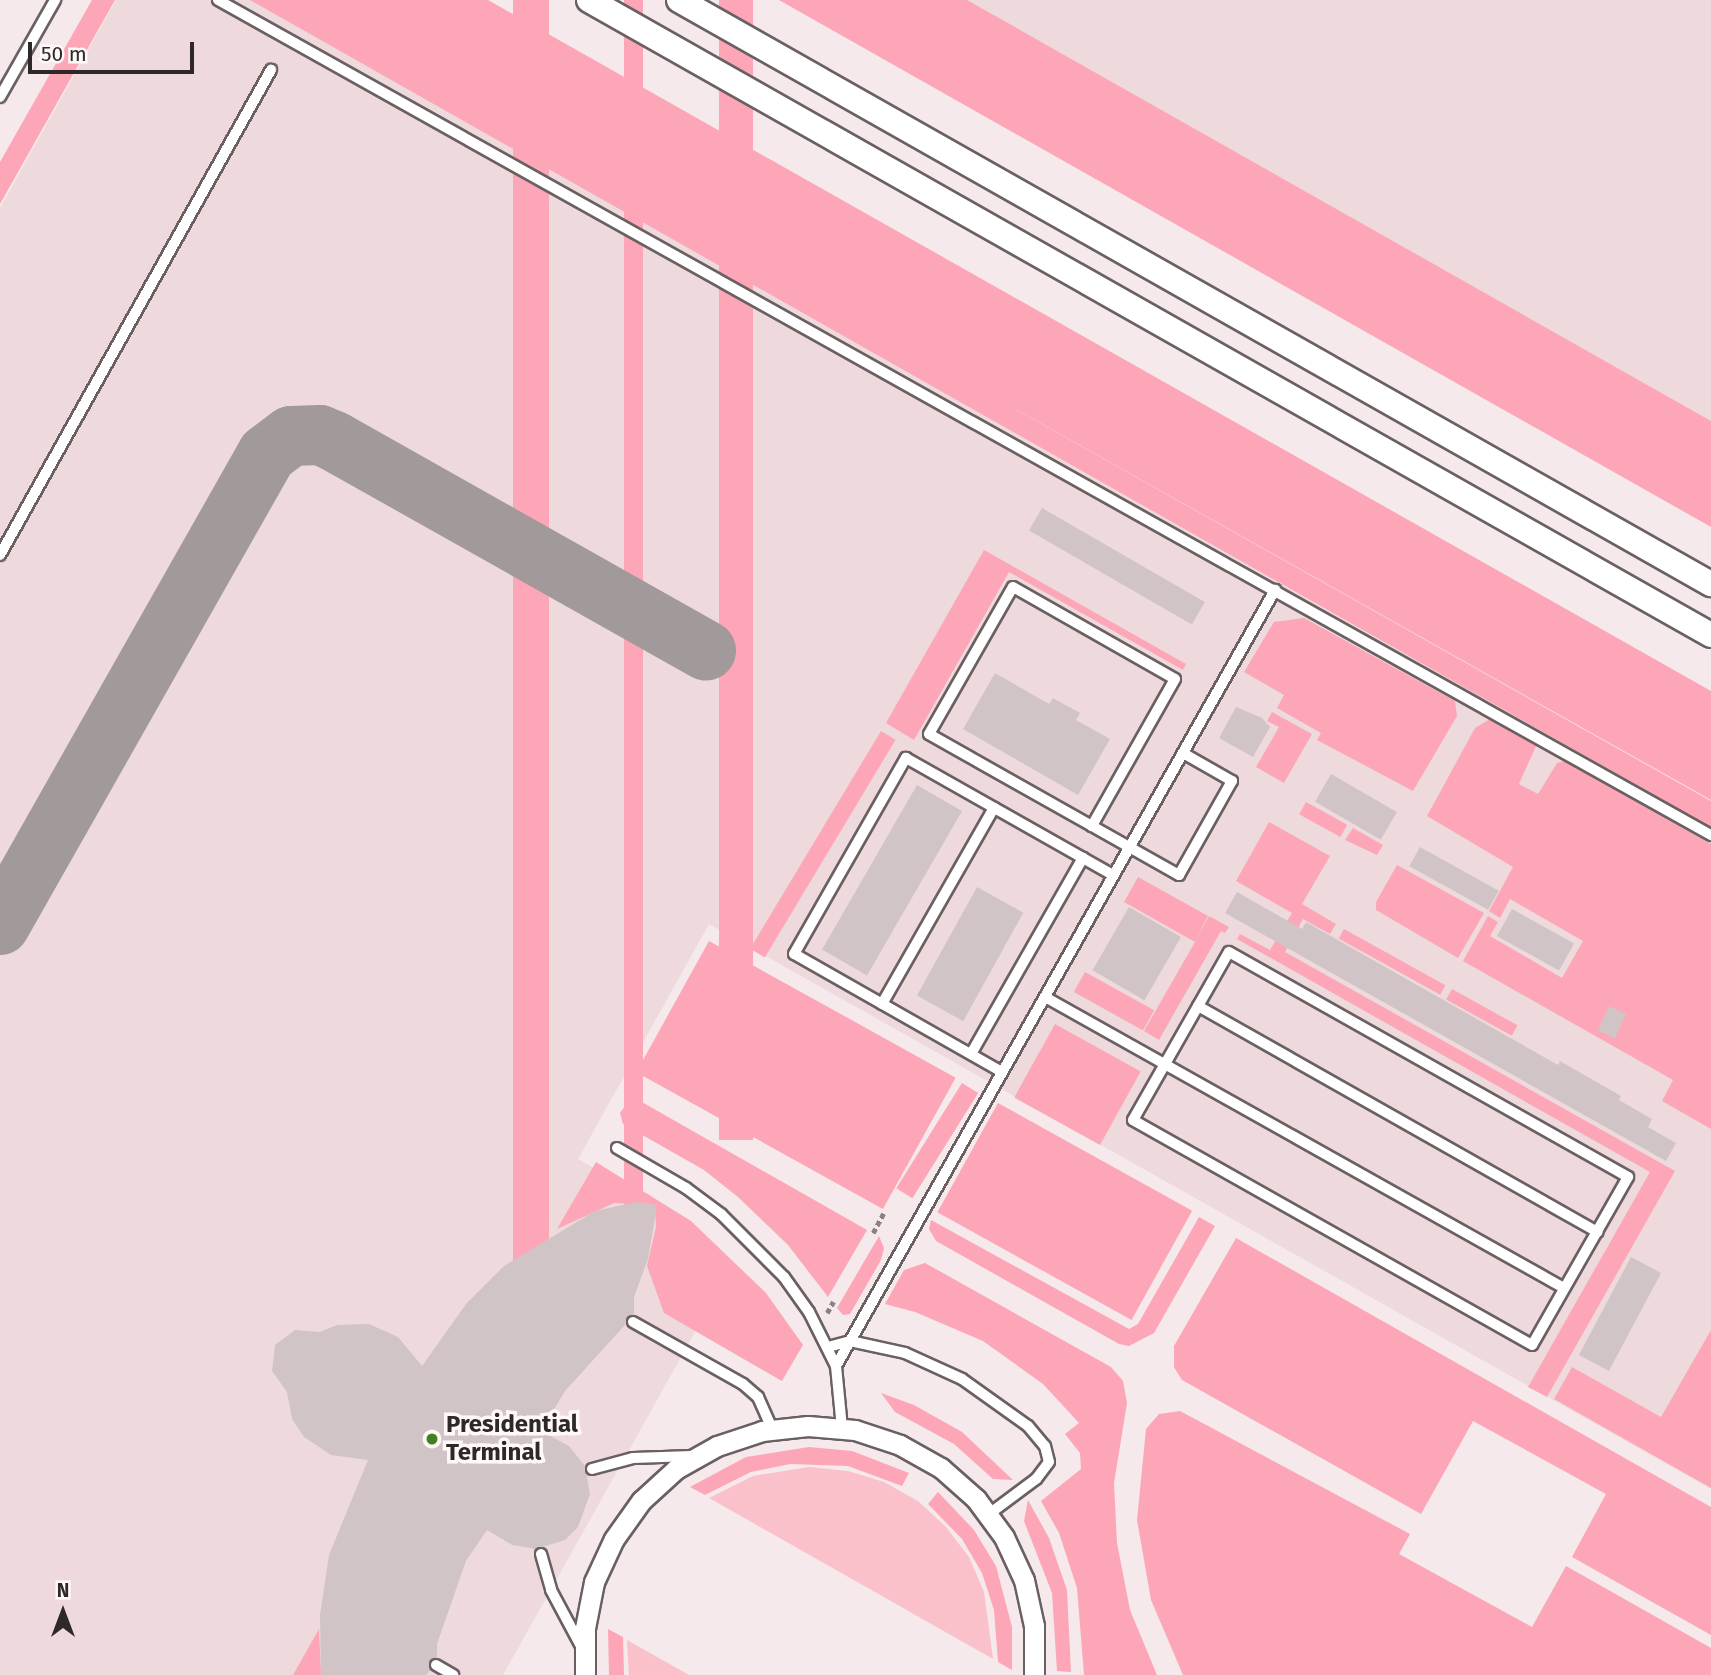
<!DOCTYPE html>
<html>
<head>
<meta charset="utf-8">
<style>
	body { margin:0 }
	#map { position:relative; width:1711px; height:1675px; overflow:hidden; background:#f5e9eb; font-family:"Fira Sans",sans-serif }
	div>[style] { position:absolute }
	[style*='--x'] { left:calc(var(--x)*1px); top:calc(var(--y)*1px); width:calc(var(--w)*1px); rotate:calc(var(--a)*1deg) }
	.built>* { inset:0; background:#eedadd }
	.green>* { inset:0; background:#fca6b7; transform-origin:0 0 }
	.water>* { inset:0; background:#fbc1cb }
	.taxiway>* { height:60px; margin:-30px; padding:0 30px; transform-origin:30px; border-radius:30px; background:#a2999a }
	.building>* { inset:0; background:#d0c4c6; transform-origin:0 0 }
	.path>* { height:4.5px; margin-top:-2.25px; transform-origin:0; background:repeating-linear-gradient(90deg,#898283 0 5px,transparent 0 8.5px) }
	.roads { filter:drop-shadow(2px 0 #6a6062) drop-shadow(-2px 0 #6a6062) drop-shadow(0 2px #6a6062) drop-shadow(0 -2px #6a6062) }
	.service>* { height:10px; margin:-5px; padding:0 5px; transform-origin:5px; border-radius:5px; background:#fff }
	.minor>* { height:19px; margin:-9.5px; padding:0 9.5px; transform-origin:9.5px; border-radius:9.5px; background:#fff }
	.tertiary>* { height:24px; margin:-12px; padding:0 12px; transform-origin:12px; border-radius:12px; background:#fff }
	.dots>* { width:19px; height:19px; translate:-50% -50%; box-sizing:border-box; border:4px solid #fff8f9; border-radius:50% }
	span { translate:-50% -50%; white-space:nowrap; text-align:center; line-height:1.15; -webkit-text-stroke:7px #fff8f9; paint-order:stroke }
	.poi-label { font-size:24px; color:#2d2929; font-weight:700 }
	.left { translate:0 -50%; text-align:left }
	.north { position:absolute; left:28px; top:1577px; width:70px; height:70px; -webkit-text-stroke:5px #fff8f9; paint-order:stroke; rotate:0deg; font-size:19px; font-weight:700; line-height:28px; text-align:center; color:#2d2929 }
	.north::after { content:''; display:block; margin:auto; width:24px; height:32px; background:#2d2929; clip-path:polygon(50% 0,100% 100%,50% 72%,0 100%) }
	.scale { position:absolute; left:28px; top:42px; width:166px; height:32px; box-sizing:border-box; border:4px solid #2d2929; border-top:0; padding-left:9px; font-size:21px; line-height:24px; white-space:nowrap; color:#2d2929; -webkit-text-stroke:5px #fff8f9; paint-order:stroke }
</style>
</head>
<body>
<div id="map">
	<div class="built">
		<i style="clip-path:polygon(116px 0,288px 0,1711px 802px,1711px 1489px,709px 924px,578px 1159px,659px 1204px,726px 1277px,503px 1675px,0 1675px,0 208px)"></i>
		<i style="clip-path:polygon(953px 0,1711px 0,1711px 425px)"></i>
	</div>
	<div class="green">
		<i style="clip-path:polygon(92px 0,115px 0,0 204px,0 162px)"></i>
		<i style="clip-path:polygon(250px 0,488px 0,1711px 691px,1711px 800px,882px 334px,1711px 801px,1711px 827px)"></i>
		<i style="left:513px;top:0;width:36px;height:1376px"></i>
		<i style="left:624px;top:0;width:19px;height:1249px"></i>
		<i style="left:719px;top:0;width:34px;height:1140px"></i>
		<i style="clip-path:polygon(779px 0,967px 0,1711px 421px,1711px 527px)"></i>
		<i style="clip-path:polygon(984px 550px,1186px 664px,1183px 670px,1009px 572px,914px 740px,886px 723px)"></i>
		<i style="clip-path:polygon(1304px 618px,1455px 701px,1457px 716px,1413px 791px,1317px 740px,1321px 733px,1277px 708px,1284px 695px,1244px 672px,1274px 622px)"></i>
		<i style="clip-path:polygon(1272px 712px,1312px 734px,1284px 783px,1256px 767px,1279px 727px,1267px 721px)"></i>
		<i style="clip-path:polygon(1490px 719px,1536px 746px,1519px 784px,1538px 794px,1557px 763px,1564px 761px,1711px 844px,1711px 1129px,1662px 1101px,1673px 1080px,1463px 961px,1488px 916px,1498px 922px,1490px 936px,1562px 978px,1583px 941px,1510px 899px,1500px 918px,1489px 911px,1513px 867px,1427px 816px,1475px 728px)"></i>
		<i style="left:881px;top:731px;width:17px;height:254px;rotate:31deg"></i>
		<i style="left:1306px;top:802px;width:47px;height:14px;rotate:29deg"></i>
		<i style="clip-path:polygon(1269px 822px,1330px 856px,1302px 904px,1336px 924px,1330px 934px,1303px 919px,1285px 952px,1675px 1171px,1547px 1397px,1528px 1387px,1650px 1172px,1237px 939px,1240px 934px,1270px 950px,1292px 913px,1236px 881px)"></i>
		<i style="clip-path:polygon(1353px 828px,1383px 845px,1377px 855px,1345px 840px)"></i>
		<i style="clip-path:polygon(1397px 865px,1484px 913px,1458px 958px,1376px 910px,1376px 902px)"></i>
		<i style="clip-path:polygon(1138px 877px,1208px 916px,1195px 941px,1209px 916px,1229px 927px,1225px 933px,1221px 931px,1159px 1040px,1144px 1031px,1195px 942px,1124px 902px)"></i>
		<i style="left:1344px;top:929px;width:116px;height:11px;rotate:29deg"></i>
		<i style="left:709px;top:941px;width:282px;height:150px;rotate:29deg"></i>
		<i style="left:1085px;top:972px;width:79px;height:23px;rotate:29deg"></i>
		<i style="left:1452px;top:989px;width:75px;height:12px;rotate:29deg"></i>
		<i style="left:1055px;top:1024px;width:98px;height:84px;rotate:29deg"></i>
		<i style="left:962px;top:1083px;width:19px;height:124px;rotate:32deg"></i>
		<i style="clip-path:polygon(629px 1100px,640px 1101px,867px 1230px,828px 1297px,788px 1245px,738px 1197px,704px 1170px,623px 1124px,620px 1113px)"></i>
		<i style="left:998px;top:1103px;width:222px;height:125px;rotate:29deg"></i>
		<i style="clip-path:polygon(596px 1162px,691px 1221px,766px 1293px,803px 1345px,782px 1381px,664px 1313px,647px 1266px,656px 1227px,655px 1205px,614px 1203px,557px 1229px)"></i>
		<i style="clip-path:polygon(1199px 1217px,1215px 1226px,1154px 1333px,1129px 1346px,1119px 1344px,936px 1241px,929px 1229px,931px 1220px,1129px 1329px,1138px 1324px)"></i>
		<i style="clip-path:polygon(879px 1236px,884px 1248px,881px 1260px,850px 1314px,843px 1315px,837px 1308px)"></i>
		<i style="clip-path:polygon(1236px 1238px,1711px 1507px,1711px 1635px,1572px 1557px,1606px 1494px,1473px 1421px,1421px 1514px,1182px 1380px,1174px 1367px,1174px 1346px)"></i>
		<i style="clip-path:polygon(925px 1263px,1111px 1367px,1123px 1381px,1127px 1403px,1114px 1483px,1117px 1543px,1130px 1610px,1157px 1675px,1084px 1675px,1077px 1588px,1059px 1533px,1041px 1501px,1081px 1469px,1080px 1453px,1065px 1434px,1079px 1423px,1043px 1384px,983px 1341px,915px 1312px,885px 1304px,904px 1270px)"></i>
		<i style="clip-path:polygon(1711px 1330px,1711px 1488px,1554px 1399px,1572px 1367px,1661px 1417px)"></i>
		<i style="clip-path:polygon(881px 1393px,914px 1405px,962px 1432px,1013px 1480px,993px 1479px,954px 1444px,895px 1412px)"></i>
		<i style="clip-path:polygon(1180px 1411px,1410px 1534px,1399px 1554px,1532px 1627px,1566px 1566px,1711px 1648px,1711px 1675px,1183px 1675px,1151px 1600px,1137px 1520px,1146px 1429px,1159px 1414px)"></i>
		<i style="clip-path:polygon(809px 1447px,852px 1451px,909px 1473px,902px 1486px,848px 1466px,790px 1464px,751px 1472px,705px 1495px,690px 1487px,746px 1457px)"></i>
		<i style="clip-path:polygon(938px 1492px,974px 1530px,996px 1566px,1012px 1627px,1012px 1670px,998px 1662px,994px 1610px,982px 1573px,962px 1539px,928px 1504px)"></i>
		<i style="clip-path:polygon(1028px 1500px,1049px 1538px,1067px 1590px,1071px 1672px,1057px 1671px,1052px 1593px,1024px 1521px)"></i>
		<i style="clip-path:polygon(319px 1629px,321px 1675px,293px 1675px)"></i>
		<i style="clip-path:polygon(608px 1629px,623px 1637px,624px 1675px,609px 1675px)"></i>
	</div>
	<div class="water">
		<i style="clip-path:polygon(809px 1467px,848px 1471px,884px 1482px,918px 1501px,946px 1527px,969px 1557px,984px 1592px,993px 1659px,709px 1498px,753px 1476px)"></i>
		<i style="clip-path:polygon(627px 1640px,689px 1675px,629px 1675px)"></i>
	</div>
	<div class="taxiway">
		<i style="--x:0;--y:925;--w:541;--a:-60.45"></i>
		<i style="--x:267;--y:454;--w:30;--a:-37"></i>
		<i style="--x:291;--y:436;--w:29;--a:-2"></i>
		<i style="--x:320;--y:435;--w:15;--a:23"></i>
		<i style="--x:334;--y:441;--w:427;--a:29.4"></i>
	</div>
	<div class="building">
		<i style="left:1042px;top:508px;width:188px;height:26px;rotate:30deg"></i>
		<i style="clip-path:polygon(995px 673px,1049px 704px,1053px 698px,1080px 713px,1076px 720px,1110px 739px,1078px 795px,963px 729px)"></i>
		<i style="clip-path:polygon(1236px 707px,1262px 718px,1270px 727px,1253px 757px,1219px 738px)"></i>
		<i style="left:1331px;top:774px;width:76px;height:32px;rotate:30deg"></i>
		<i style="left:917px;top:785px;width:52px;height:190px;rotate:30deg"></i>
		<i style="left:1420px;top:847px;width:90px;height:22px;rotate:29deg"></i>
		<i style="left:977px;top:887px;width:53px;height:124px;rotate:29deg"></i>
		<i style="clip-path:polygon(1237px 892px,1302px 929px,1306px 922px,1558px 1065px,1560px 1061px,1621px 1096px,1619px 1100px,1652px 1119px,1648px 1127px,1676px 1143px,1666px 1161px,1225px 913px)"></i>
		<i style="left:1129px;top:907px;width:60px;height:73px;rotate:30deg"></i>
		<i style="left:1512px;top:909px;width:71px;height:31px;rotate:29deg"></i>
		<i style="left:1609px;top:1006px;width:19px;height:27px;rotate:25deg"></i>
		<i style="clip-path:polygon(637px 1202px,655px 1205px,656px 1212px,648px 1259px,634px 1297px,634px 1315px,565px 1391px,541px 1431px,569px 1446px,585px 1466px,590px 1494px,578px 1527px,565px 1540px,536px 1549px,512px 1545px,487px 1530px,466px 1561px,437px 1644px,437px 1658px,430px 1661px,431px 1670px,426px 1675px,321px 1675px,320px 1615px,329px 1555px,368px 1460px,331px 1455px,304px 1437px,292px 1419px,287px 1392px,272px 1371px,275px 1345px,295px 1330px,320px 1332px,337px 1325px,369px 1324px,398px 1337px,422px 1366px,466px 1304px,504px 1266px,595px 1211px)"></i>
		<i style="left:1631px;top:1257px;width:34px;height:111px;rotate:28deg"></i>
	</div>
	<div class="path">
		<i style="--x:873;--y:1233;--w:24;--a:-62"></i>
		<i style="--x:827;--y:1313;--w:13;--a:-61"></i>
	</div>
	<div class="roads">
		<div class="service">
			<i style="--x:218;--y:0;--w:1711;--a:29.22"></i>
			<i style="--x:0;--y:97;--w:112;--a:-60.4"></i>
			<i style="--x:0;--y:555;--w:556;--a:-60.81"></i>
			<i style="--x:1013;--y:587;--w:186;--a:29.6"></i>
			<i style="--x:1175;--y:679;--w:169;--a:119.5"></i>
			<i style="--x:1092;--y:826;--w:187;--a:-150.6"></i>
			<i style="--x:929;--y:734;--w:169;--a:-60.3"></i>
			<i style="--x:1092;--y:826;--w:100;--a:29.4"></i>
			<i style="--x:1179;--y:875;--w:108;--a:-60.6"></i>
			<i style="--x:1232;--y:781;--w:56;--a:-150.3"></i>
			<i style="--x:1229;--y:952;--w:458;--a:29.4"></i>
			<i style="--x:1628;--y:1177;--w:193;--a:119.7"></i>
			<i style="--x:1532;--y:1345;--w:458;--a:-150.6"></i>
			<i style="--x:1133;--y:1120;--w:193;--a:-60.3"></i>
			<i style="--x:1045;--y:997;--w:595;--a:29.28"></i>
			<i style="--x:882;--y:1004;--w:226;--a:-60.3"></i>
			<i style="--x:1198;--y:1006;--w:459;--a:29.5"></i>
			<i style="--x:971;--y:1054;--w:226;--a:-60.3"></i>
			<i style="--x:1002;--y:1072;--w:239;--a:-150.4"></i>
			<i style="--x:794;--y:954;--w:226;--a:-60.3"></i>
			<i style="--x:906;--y:758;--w:238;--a:29.5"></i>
			<i style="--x:617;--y:1148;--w:80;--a:30.1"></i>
			<i style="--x:686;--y:1188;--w:44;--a:36.6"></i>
			<i style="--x:721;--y:1214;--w:89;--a:45"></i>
			<i style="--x:784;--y:1277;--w:43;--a:54.5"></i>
			<i style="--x:809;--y:1312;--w:60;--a:63.4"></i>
			<i style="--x:836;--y:1366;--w:62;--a:84.5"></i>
			<i style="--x:633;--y:1322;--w:126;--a:29.4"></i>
			<i style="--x:743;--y:1384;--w:20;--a:41"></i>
			<i style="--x:758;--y:1397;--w:35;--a:66"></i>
			<i style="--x:828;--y:1347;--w:23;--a:-15"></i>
			<i style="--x:850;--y:1341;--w:56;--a:12.3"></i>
			<i style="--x:905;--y:1353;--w:63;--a:24.5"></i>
			<i style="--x:962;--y:1379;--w:81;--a:35.5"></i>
			<i style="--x:1028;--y:1426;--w:26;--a:50"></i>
			<i style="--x:1045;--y:1446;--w:16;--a:76"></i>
			<i style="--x:1049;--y:1462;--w:21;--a:127"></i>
			<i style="--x:1036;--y:1479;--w:59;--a:143.3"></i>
			<i style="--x:836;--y:1366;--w:892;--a:-60.5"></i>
			<i style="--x:592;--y:1469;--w:42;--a:-15"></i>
			<i style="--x:633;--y:1458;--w:59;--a:-1.9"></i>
			<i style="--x:541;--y:1554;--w:37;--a:74"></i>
			<i style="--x:551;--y:1590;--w:66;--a:61.9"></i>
			<i style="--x:436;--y:1665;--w:20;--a:30"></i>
		</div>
		<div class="minor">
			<i style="--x:585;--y:1675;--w:47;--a:-90"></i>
			<i style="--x:585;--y:1628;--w:47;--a:-78.9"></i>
			<i style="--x:594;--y:1582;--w:47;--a:-65.1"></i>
			<i style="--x:614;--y:1539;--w:47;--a:-54.6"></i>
			<i style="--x:641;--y:1501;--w:47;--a:-42.4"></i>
			<i style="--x:676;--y:1469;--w:47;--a:-29.3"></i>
			<i style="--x:717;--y:1446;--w:47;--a:-18.4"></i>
			<i style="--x:762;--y:1431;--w:46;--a:-6.2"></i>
			<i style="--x:808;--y:1426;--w:47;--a:4.9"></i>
			<i style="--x:855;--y:1430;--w:47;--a:18.4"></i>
			<i style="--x:900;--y:1445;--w:47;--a:29.3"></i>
			<i style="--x:941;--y:1468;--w:47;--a:41.5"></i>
			<i style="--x:976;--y:1499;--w:47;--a:53.6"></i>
			<i style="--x:1004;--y:1537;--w:47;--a:65.1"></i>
			<i style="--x:1024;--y:1580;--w:47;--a:77.7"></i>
			<i style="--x:1034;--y:1626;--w:49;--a:90"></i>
		</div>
		<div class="tertiary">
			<i style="--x:589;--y:0;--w:1289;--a:29.51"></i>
			<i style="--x:679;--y:0;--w:1186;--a:29.51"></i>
		</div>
	</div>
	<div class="dots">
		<i style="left:432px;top:1439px;background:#418122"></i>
	</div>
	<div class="poi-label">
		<span class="left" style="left:446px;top:1439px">Presidential<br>Terminal</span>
	</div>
	<div class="north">N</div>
	<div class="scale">50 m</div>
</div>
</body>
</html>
